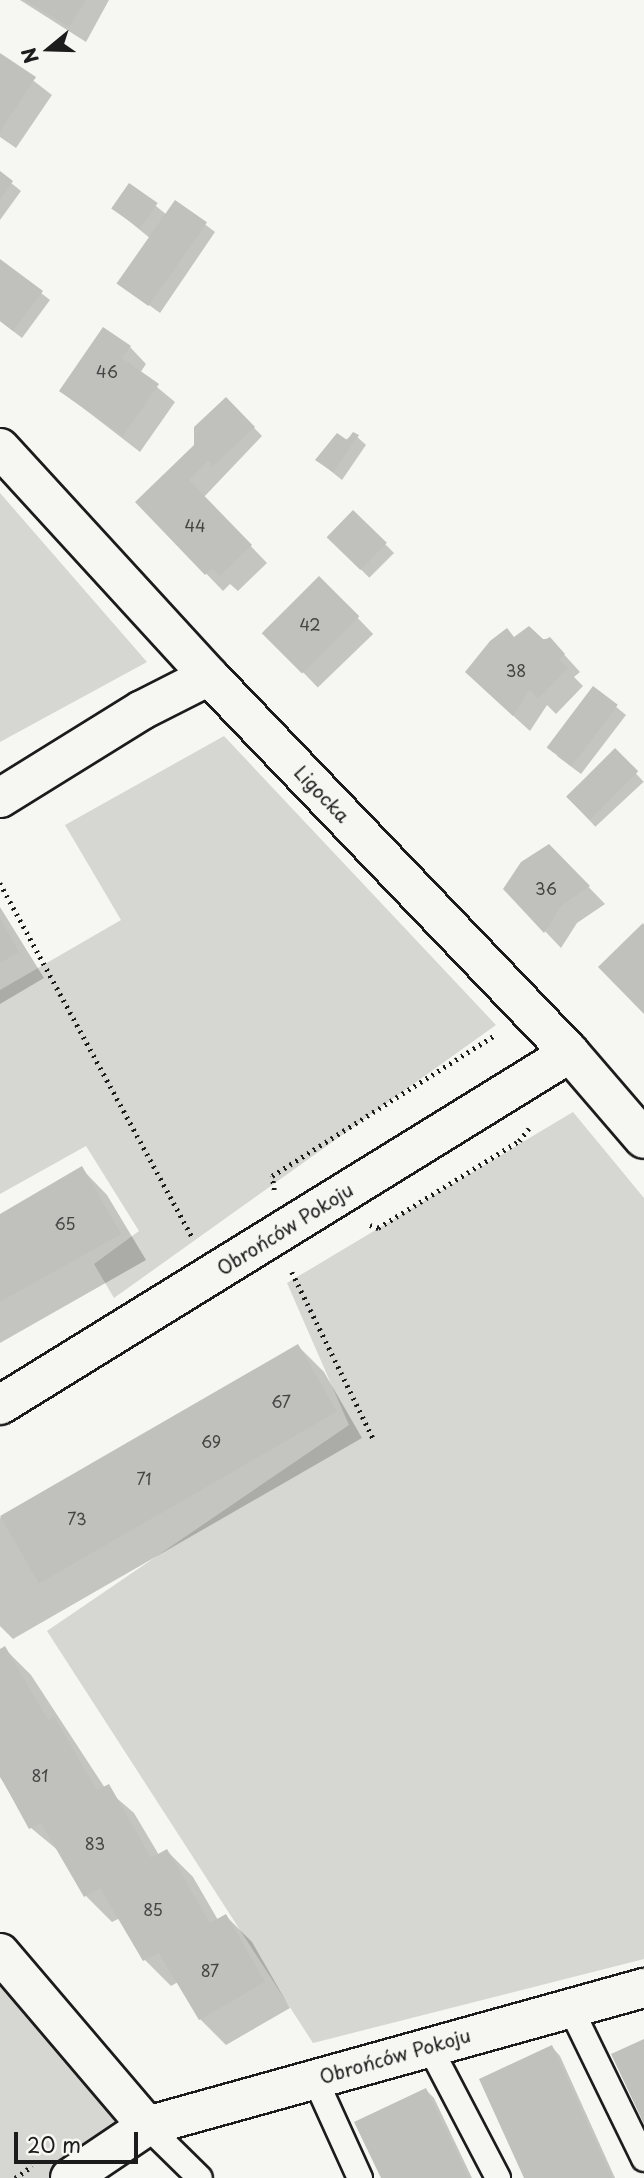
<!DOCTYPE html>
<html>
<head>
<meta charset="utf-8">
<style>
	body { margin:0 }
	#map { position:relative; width:644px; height:2178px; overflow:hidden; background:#f6f6f2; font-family:"Playpen Sans",sans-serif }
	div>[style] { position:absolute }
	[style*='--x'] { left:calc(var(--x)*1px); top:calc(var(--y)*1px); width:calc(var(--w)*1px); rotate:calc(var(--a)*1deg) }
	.green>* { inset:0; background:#d6d6d2 }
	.shadow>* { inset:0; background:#0003; transform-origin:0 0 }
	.building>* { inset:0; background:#c0c0bd; transform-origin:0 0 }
	.path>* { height:4.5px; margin-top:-2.25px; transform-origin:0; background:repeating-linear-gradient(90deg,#1c1c1c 0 2px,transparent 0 7px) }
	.roads { filter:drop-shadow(2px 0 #1c1c1c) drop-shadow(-2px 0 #1c1c1c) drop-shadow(0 2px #1c1c1c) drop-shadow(0 -2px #1c1c1c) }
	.lane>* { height:24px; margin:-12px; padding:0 12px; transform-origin:12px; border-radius:12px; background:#f6f6f2 }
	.street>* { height:38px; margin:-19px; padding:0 19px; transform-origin:19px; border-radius:19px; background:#f6f6f2 }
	span { translate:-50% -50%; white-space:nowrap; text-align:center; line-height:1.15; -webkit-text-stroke:6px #f6f6f2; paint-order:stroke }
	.number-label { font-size:16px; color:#454544 }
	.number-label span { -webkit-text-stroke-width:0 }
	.street-label { font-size:19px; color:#1c1c1c }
	.north { position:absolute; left:14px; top:14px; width:70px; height:70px; -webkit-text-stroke:5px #f6f6f2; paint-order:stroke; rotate:251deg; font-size:19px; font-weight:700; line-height:28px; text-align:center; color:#1c1c1c }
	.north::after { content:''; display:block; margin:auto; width:24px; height:32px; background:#1c1c1c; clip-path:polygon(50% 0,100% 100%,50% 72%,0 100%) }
	.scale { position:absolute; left:14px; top:2132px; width:124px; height:32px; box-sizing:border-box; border:4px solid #1c1c1c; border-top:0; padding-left:9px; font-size:21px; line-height:24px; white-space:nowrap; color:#1c1c1c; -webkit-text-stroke:5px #f6f6f2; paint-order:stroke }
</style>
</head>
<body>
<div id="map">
	<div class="green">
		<i style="clip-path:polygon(0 493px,147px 662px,0 742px)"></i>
		<i style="clip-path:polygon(224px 736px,496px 1025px,114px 1298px,94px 1264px,139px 1231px,86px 1146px,0 1194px,0 990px,121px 920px,65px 825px)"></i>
		<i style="clip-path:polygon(573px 1112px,644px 1198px,644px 1959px,313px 2043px,47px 1631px,349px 1425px,287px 1283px)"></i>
		<i style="clip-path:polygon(0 1950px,147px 2126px,71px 2178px,0 2178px)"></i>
	</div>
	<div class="shadow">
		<i style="clip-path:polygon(20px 0,109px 0,86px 42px)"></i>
		<i style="clip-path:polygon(0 55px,52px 95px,16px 148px,0 137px)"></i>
		<i style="clip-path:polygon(0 174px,21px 191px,0 220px)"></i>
		<i style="clip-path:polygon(130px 185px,167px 215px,176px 202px,215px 232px,160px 313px,120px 284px,151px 239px,113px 208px)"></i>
		<i style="clip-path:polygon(0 261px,50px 300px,22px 338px,0 321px)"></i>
		<i style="clip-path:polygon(130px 347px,146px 364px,140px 373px,175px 402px,140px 452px,61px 391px)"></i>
		<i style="clip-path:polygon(226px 399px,262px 436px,204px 497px,267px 563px,238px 591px,230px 584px,223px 591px,137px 502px,195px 446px)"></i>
		<i style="clip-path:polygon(354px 434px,366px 445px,342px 480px,317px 460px)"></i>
		<i style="left:353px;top:512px;width:58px;height:35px;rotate:45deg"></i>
		<i style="left:319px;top:578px;width:78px;height:77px;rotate:46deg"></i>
		<i style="clip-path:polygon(515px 639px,550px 639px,580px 672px,574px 677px,583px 686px,556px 714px,547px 705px,530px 731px,484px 689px)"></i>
		<i style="clip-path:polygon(593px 688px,626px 715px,581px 774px,557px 756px)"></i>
		<i style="left:615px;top:751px;width:42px;height:66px;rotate:47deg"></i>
		<i style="clip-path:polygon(549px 846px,605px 904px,577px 923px,561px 948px,505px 889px)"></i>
		<i style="clip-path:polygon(0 907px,44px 978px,0 1004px)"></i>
		<i style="clip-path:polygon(81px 1168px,107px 1195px,146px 1260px,0 1343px,0 1215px)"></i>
		<i style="clip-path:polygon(298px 1346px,324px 1372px,362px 1438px,13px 1639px,0 1626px,0 1518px)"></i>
		<i style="clip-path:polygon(4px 1648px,31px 1675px,105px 1788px,134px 1813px,159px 1855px,167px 1851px,193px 1877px,218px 1920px,226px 1916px,252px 1942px,290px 2008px,226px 2045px,200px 2019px,178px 1982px,171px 1986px,145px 1960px,120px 1918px,112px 1922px,86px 1896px,60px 1852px,31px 1828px,0 1777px,0 1651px)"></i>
		<i style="clip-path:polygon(552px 2047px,560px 2056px,615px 2178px,525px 2178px)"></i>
		<i style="clip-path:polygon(426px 2090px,434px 2098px,472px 2178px,383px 2178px)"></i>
	</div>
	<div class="building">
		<i style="clip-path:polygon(25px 0,86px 0,69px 27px)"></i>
		<i style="clip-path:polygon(0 53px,36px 77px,0 131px)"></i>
		<i style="clip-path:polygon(0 171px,13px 181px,0 200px)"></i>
		<i style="left:129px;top:183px;width:35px;height:31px;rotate:35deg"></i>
		<i style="left:175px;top:200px;width:39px;height:102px;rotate:35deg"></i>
		<i style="clip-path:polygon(0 259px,43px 291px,13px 331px,0 321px)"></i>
		<i style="clip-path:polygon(103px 327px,131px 346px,122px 358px,159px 384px,123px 436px,59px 391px)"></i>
		<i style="clip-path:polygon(226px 397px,255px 427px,213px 466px,208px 461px,189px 480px,252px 545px,220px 576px,212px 568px,205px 575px,135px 502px,194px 445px,194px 427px)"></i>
		<i style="clip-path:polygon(353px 432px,359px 435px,333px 472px,315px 460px,337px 433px,347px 440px)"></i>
		<i style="left:353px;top:510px;width:47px;height:38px;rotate:44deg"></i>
		<i style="left:319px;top:576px;width:57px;height:81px;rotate:45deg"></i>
		<i style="clip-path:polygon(529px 626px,544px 640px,550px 637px,565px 654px,559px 660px,568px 668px,538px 699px,530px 689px,513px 716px,465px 672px,490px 641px,507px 628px,514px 637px)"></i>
		<i style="left:593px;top:686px;width:31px;height:77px;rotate:37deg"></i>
		<i style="left:615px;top:748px;width:33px;height:69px;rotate:45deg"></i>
		<i style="clip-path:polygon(549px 844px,590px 886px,561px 906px,544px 933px,503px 889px,521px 862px)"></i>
		<i style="clip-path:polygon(0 918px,19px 952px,0 963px)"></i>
		<i style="clip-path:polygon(643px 923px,644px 925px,644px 1014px,598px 967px)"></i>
		<i style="clip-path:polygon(82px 1166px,121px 1234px,0 1302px,0 1214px)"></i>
		<i style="left:298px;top:1344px;width:78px;height:344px;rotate:60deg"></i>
		<i style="clip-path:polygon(5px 1646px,48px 1720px,54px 1716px,97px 1790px,109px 1784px,151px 1858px,167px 1849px,210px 1923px,226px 1914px,265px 1982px,199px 2020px,159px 1953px,143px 1961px,100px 1888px,84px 1897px,41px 1823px,29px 1829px,0 1776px,0 1649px)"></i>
		<i style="clip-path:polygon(644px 2039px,644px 2124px,611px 2054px)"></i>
		<i style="clip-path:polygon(552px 2045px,612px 2178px,524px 2178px,479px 2079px)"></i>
		<i style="clip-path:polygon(426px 2088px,469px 2178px,381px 2178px,354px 2122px)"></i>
	</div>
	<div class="path">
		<i style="--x:0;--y:883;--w:404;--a:61.5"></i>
		<i style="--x:274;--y:1190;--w:14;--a:-98"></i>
		<i style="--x:272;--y:1176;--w:264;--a:-32.3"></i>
		<i style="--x:370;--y:1225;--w:9;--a:21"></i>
		<i style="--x:378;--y:1228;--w:166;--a:-31.7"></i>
		<i style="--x:519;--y:1141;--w:16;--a:-52"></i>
		<i style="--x:292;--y:1272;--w:185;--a:64"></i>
		<i style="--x:15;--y:2178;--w:21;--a:-35"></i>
	</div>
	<div class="roads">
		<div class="lane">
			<i style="--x:570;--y:2007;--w:169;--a:64"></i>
			<i style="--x:429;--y:2046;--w:149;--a:62.4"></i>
			<i style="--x:315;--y:2079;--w:109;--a:65.6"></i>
			<i style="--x:147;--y:2126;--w:74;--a:44.5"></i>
		</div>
		<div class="street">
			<i style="--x:0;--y:448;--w:309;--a:47.5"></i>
			<i style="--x:209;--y:676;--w:522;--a:46.24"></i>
			<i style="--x:570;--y:1053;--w:113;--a:49.3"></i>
			<i style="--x:0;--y:798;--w:167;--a:-31.8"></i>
			<i style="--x:142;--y:710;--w:75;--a:-26.9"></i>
			<i style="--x:0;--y:1405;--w:670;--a:-31.7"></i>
			<i style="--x:0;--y:1953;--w:227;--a:49.6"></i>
			<i style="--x:70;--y:2178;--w:93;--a:-34"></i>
			<i style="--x:147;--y:2126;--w:516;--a:-15.52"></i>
		</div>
	</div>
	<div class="number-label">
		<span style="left:107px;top:371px">46</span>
		<span style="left:195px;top:525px">44</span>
		<span style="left:310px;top:624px">42</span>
		<span style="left:516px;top:670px">38</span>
		<span style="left:546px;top:888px">36</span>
		<span style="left:65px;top:1223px">65</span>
		<span style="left:281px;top:1401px">67</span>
		<span style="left:211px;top:1441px">69</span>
		<span style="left:144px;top:1478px">71</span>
		<span style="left:77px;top:1518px">73</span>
		<span style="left:40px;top:1775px">81</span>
		<span style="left:95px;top:1843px">83</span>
		<span style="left:153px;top:1909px">85</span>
		<span style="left:210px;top:1970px">87</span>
	</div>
	<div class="street-label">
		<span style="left:322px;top:794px;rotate:46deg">Ligocka</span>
		<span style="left:285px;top:1229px;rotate:-32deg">Obrońców Pokoju</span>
		<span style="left:395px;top:2056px;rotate:-16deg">Obrońców Pokoju</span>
	</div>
	<div class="north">N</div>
	<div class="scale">20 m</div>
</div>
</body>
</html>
